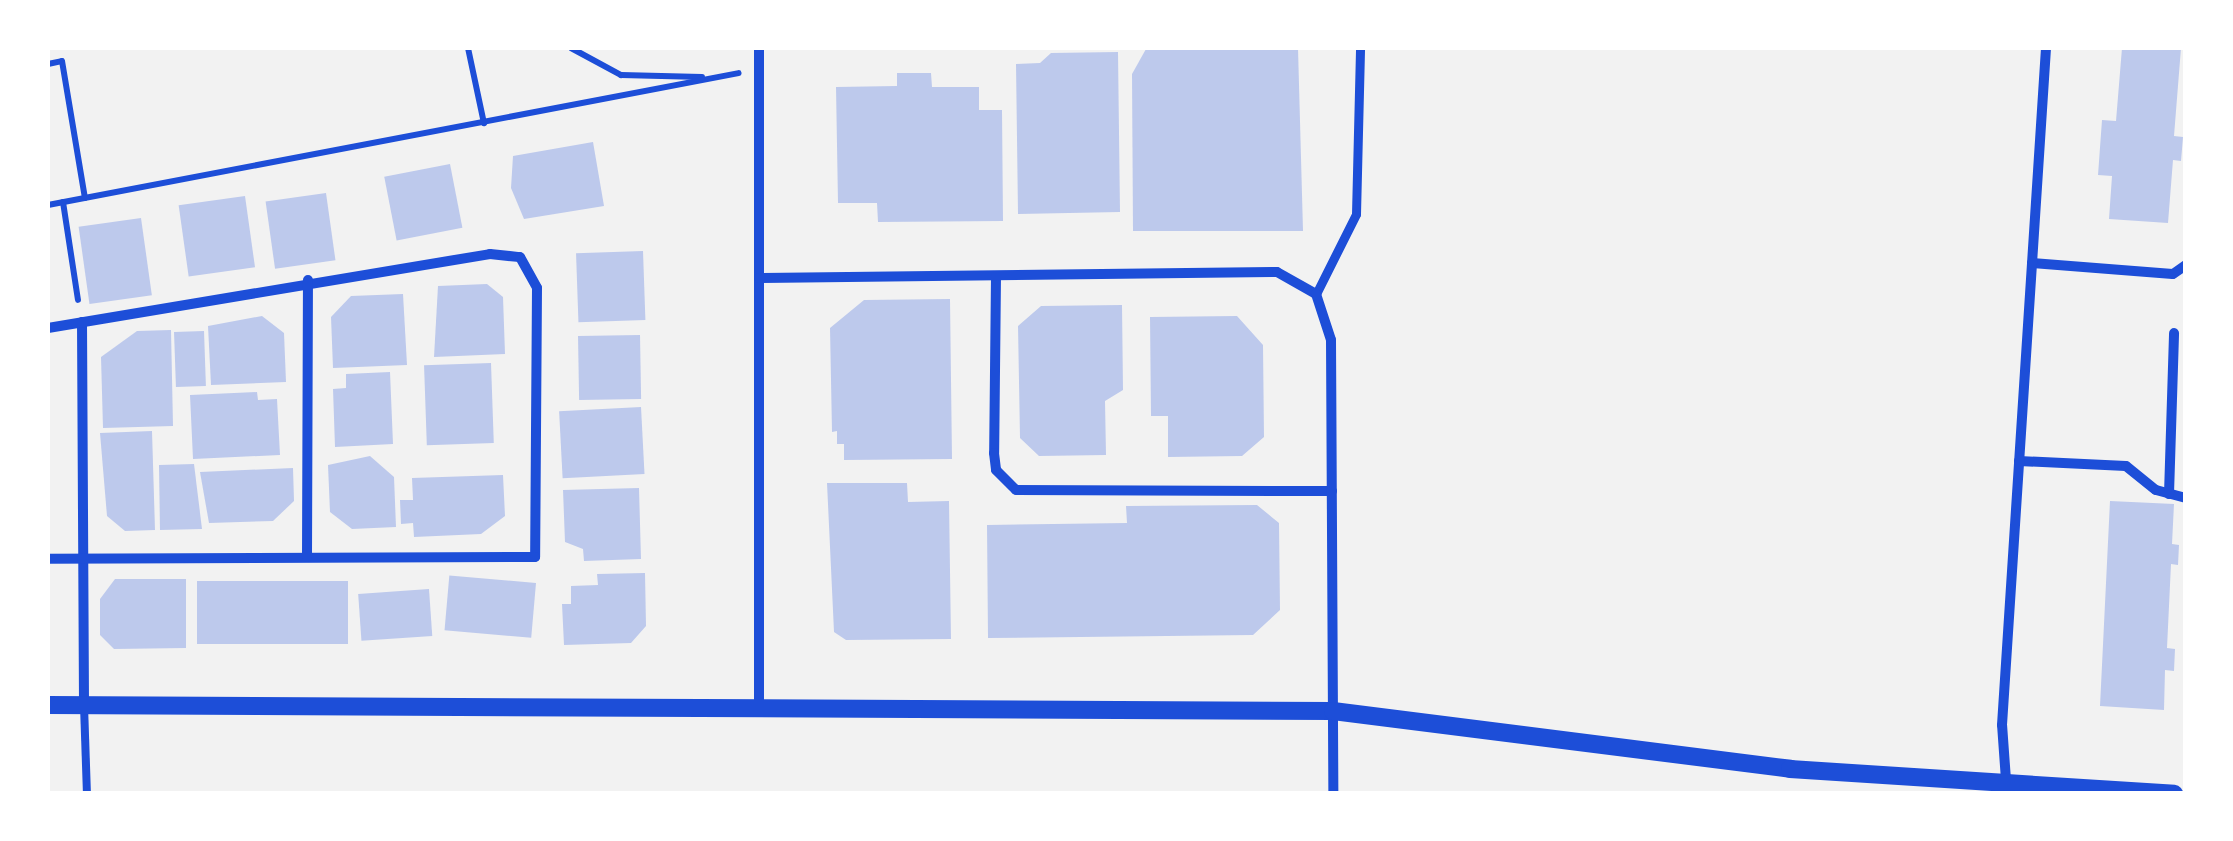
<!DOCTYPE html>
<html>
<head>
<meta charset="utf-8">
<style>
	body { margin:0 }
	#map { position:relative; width:2233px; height:841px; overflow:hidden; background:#f2f2f2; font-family:Helvetica,sans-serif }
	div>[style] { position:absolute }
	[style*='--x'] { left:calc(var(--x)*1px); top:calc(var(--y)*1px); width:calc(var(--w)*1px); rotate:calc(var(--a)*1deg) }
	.building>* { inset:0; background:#bdc9ec; transform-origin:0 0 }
	.path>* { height:6px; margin:-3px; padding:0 3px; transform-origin:3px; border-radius:3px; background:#1d4ed8 }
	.service>* { height:8px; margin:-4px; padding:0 4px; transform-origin:4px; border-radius:4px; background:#1d4ed8 }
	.pedestrian>* { height:9px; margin:-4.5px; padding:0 4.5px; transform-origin:4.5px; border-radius:4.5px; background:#1d4ed8 }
	.minor>* { height:10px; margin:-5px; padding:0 5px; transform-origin:5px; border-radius:5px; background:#1d4ed8 }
	.tertiary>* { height:18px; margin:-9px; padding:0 9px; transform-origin:9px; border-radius:9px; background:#1d4ed8 }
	span { translate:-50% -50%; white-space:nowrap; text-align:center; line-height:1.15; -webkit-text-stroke:10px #fff; paint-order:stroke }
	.frame { position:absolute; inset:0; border:50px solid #fff; pointer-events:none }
</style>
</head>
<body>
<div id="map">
	<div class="building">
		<i style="clip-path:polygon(1298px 48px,1303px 231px,1133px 231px,1132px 74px,1146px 49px)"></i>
		<i style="clip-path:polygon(2122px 48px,2181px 48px,2174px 136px,2183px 137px,2181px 161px,2173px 160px,2168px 223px,2109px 219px,2112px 176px,2098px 175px,2102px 120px,2116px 121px)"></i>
		<i style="clip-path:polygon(1118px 52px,1120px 212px,1018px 214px,1016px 64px,1040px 63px,1051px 53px)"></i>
		<i style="clip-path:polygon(897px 73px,931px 73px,932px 87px,979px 87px,979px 110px,1002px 110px,1003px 221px,878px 222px,877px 203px,838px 203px,836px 87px,897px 86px)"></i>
		<i style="clip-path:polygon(593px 142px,604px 206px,524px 219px,511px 188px,513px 156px)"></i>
		<i style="left:450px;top:164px;width:65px;height:67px;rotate:79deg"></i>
		<i style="left:326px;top:193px;width:68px;height:61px;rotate:82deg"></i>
		<i style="left:245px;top:196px;width:72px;height:67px;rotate:82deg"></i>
		<i style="left:141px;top:218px;width:78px;height:63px;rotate:82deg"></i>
		<i style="left:643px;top:251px;width:69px;height:67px;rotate:88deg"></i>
		<i style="clip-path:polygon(487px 284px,503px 297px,505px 354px,434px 357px,438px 286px)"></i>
		<i style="clip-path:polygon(403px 294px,407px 365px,333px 368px,331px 317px,351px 296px)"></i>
		<i style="clip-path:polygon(950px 299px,952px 459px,844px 460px,844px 444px,837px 444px,837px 431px,832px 432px,830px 328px,864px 300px)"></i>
		<i style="clip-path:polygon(1122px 305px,1123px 390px,1105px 401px,1106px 455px,1039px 456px,1020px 438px,1018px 326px,1041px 306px)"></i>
		<i style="clip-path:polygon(262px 316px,284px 333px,286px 382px,211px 385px,208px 326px)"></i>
		<i style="clip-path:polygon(1237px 316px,1263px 345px,1264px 437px,1242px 456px,1168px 457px,1168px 416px,1151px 416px,1150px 317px)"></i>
		<i style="clip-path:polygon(171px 330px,173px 426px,103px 428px,101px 357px,137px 331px)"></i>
		<i style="left:204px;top:331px;width:55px;height:30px;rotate:88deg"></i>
		<i style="left:640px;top:335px;width:64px;height:62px;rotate:89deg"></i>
		<i style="left:491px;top:363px;width:80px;height:67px;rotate:88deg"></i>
		<i style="clip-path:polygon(390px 372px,393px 444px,335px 447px,333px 389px,346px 388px,346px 374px)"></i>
		<i style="clip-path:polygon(257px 392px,258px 400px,277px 399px,280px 455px,193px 459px,190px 395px)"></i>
		<i style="left:641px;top:407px;width:67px;height:82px;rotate:87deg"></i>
		<i style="clip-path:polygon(152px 431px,155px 530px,125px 531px,107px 516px,100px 433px)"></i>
		<i style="clip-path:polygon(370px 456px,394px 477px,396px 527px,352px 529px,330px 512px,328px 465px)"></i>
		<i style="clip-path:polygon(194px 464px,202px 529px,160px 530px,159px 465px)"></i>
		<i style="clip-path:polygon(293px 468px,294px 501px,273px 521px,209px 523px,200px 472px)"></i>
		<i style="clip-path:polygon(503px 475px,505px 516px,481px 534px,414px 537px,413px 523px,401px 524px,400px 500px,413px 500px,412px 478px)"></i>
		<i style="clip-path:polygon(827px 483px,907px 483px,908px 502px,949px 501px,951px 639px,846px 640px,834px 632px)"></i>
		<i style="clip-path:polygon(639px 488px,641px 559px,584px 561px,583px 549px,565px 542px,563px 490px)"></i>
		<i style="clip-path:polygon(2110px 501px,2174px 504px,2172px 544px,2179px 545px,2178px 565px,2171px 564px,2167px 648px,2175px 649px,2174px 671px,2165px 670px,2164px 710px,2100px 706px)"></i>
		<i style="clip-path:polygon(1257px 505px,1279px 523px,1280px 610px,1253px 635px,988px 638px,987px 525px,1127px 523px,1126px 506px)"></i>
		<i style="clip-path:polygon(645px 573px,646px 626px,631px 643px,564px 645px,562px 604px,571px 604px,571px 586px,598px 585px,597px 574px)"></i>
		<i style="clip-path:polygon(115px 579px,186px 579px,186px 648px,114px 649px,100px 635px,100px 599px)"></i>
		<i style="left:348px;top:581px;width:63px;height:151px;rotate:90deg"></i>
		<i style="left:536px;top:583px;width:55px;height:87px;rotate:95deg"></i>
		<i style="left:429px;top:589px;width:47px;height:71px;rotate:86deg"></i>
	</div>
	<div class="path">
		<i style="--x:468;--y:48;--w:77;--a:78"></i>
		<i style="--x:571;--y:48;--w:57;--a:28.4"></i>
		<i style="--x:621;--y:75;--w:81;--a:1.4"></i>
		<i style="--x:48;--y:64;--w:14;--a:-12"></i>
		<i style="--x:62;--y:61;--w:139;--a:80.5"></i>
		<i style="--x:63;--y:202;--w:99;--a:81.3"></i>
		<i style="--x:48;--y:205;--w:703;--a:-10.81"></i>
	</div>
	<div class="service">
		<i style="--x:84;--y:705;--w:89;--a:88.1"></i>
	</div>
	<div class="pedestrian">
		<i style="--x:1316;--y:294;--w:89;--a:-63.4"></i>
		<i style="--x:1356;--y:214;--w:166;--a:-88.6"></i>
	</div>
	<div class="minor">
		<i style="--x:759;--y:48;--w:662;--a:90"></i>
		<i style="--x:2032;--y:263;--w:141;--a:4.5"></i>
		<i style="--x:2173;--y:274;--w:16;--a:-35"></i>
		<i style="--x:996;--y:276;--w:177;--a:90.6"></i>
		<i style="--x:994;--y:453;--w:17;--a:83"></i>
		<i style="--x:996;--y:470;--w:28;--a:45"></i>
		<i style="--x:1016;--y:490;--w:316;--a:0.2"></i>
		<i style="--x:759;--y:278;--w:518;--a:-0.66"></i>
		<i style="--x:1277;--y:272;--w:45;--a:29.4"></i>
		<i style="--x:1316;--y:294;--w:48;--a:71.9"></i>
		<i style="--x:1331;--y:340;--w:454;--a:89.7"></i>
		<i style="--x:82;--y:322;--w:383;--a:89.7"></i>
		<i style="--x:48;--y:328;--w:448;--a:-9.5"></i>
		<i style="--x:490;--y:254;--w:30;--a:6"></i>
		<i style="--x:520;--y:257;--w:35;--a:61"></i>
		<i style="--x:537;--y:288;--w:269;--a:90.4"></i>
		<i style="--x:535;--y:557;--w:487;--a:179.8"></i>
		<i style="--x:2019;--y:461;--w:107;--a:2.7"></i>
		<i style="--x:2126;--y:466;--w:38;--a:39"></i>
		<i style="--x:2156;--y:490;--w:31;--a:15"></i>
		<i style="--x:2169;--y:494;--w:161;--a:-88.2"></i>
		<i style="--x:307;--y:557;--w:277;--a:-89.8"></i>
		<i style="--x:2007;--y:794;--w:69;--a:-94.1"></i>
		<i style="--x:2002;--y:725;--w:678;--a:-86.28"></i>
	</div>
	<div class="tertiary">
		<i style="--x:48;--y:705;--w:1285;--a:0.27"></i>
		<i style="--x:1333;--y:711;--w:461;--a:7.2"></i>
		<i style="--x:1790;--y:769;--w:385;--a:3.7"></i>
	</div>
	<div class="frame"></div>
</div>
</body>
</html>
